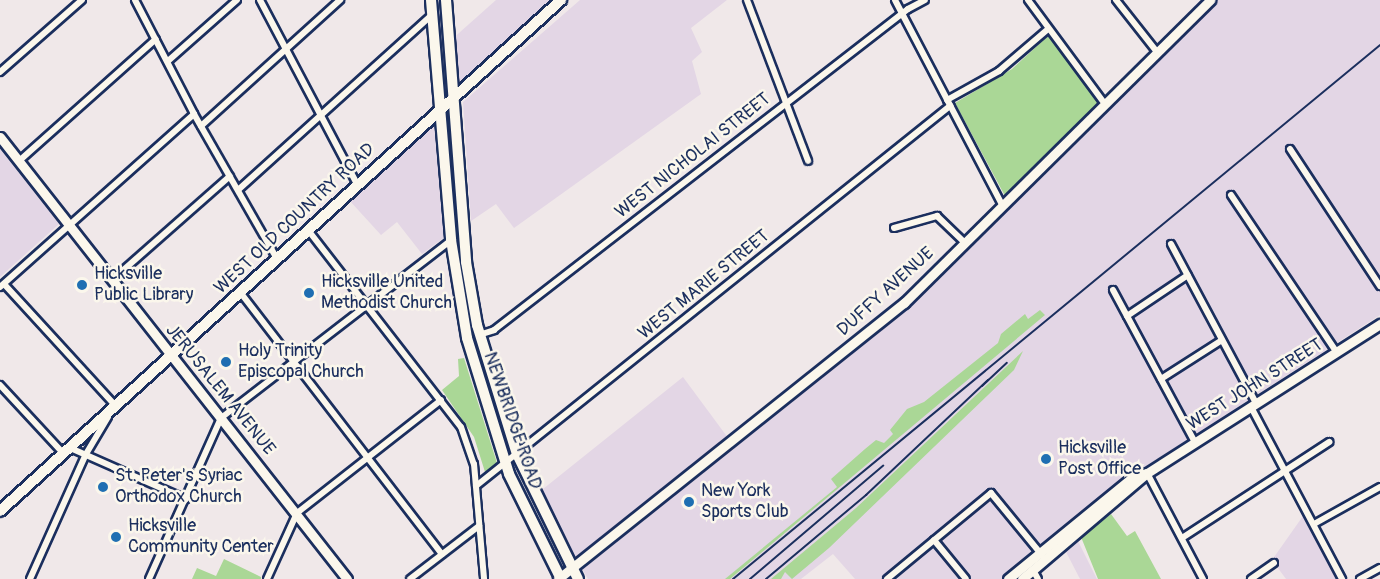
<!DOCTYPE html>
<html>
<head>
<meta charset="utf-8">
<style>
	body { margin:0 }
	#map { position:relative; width:1380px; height:579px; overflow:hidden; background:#f0e8e9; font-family:Pangolin,sans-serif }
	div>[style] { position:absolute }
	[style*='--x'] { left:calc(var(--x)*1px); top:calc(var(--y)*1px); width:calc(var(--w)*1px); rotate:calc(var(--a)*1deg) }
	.built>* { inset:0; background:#e3d6e5 }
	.green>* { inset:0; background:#aad796 }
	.roads { filter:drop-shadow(2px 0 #1b2f5e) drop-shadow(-2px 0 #1b2f5e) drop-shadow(0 2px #1b2f5e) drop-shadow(0 -2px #1b2f5e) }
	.street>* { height:6px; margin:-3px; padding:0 3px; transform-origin:3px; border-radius:3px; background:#fbf7ec }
	.secondary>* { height:9px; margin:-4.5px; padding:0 4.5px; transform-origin:4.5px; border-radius:4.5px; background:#fbf7ec }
	.primary>* { height:10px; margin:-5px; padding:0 5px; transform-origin:5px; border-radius:5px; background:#fbf7ec }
	.rail>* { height:2px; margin:-1px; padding:0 1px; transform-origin:1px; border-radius:1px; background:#1b2f5e }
	.dots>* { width:16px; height:16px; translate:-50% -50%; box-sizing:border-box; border:3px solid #fbf7ec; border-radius:50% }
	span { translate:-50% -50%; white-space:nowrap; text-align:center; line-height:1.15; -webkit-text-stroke:5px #fbf7ec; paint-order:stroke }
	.street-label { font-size:18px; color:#1b2f5e }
	.poi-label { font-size:18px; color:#1b2f5e }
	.left { translate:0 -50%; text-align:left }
</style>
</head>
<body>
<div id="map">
	<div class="built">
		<i style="clip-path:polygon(496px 0,561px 0,455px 94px,450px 41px)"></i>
		<i style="clip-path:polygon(580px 0,727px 0,691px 28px,702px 52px,692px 61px,701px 94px,514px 228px,496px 204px,471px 221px,463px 102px)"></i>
		<i style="clip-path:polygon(1218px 0,1380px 0,1380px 315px,1114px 487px,1004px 579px,855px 579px,833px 554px,801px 579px,588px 579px,538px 493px,683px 377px,734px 446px,903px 311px)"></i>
		<i style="clip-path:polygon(436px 122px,445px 237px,422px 254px,397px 222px,381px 235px,349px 200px)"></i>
		<i style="clip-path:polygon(0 149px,59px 224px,0 277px)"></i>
		<i style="clip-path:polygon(1303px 516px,1336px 579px,1286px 579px,1272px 560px)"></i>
		<i style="clip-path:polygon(1077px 539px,1097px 579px,1080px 579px,1065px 550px)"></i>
	</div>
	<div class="green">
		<i style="clip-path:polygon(1048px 36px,1100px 103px,1005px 196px,955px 103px,1012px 69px)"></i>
		<i style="clip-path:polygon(1040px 310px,1045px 315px,730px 579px,725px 579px,837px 487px,831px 479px,865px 449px,876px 440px,884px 443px,893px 434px,890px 430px,907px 409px,924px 402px,998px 343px,1001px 334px,1025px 314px,1028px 319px)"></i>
		<i style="clip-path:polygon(1023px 351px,1014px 370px,829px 548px,792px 579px,785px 572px,781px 579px,771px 579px,856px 508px)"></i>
		<i style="clip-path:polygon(464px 358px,497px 463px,485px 472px,474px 437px,442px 390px,459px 376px,458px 359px)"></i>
		<i style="clip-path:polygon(1111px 514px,1127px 536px,1135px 531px,1161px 579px,1098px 579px,1081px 537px)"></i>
		<i style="clip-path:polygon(224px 559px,261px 577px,261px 579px,192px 579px,197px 568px,216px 576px)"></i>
	</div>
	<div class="roads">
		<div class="street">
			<i style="--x:135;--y:0;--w:128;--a:62.6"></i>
			<i style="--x:194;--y:114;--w:167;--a:60.2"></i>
			<i style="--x:260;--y:0;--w:208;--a:62.2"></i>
			<i style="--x:747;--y:0;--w:172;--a:69.2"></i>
			<i style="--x:895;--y:0;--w:231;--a:62.4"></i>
			<i style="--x:1028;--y:0;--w:129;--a:53.5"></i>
			<i style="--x:1116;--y:0;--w:66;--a:51.7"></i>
			<i style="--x:168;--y:61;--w:92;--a:-41.5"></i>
			<i style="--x:0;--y:72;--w:109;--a:-41.3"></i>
			<i style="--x:947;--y:100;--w:60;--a:-29.1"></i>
			<i style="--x:999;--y:71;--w:63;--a:-40.5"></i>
			<i style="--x:201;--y:126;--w:188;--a:-42.2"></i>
			<i style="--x:1290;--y:149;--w:164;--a:56.7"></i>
			<i style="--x:19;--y:161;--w:183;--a:-41.7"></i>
			<i style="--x:238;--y:190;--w:263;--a:-42.1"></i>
			<i style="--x:1231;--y:195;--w:190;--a:56.1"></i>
			<i style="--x:894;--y:228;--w:45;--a:-15.6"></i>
			<i style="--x:937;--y:216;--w:37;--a:44"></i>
			<i style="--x:308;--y:230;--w:249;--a:52.2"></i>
			<i style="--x:461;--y:427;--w:39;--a:71"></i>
			<i style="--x:474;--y:464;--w:115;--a:85"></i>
			<i style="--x:1171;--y:244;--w:180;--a:61.9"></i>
			<i style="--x:112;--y:280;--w:157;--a:-41.4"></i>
			<i style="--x:4;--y:284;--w:164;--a:47.5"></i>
			<i style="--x:115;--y:405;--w:4;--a:124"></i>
			<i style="--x:0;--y:287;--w:260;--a:-41.7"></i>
			<i style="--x:1113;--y:290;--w:173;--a:61.7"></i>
			<i style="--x:240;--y:292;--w:331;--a:52.4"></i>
			<i style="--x:1127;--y:316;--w:73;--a:-33.9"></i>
			<i style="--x:479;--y:335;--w:16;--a:-18"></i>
			<i style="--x:494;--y:330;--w:524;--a:-37.79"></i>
			<i style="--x:908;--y:9;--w:19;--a:-28"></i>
			<i style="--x:1161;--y:379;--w:72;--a:-32.6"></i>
			<i style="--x:0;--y:385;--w:91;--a:47.2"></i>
			<i style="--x:1251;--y:407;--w:195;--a:62.1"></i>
			<i style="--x:68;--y:447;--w:129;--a:23.8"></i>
			<i style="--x:1147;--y:473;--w:120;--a:62.2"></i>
			<i style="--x:476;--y:486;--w:608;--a:-38.72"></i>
			<i style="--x:1314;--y:524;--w:76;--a:-29.3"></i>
			<i style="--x:1182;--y:538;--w:176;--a:-33.1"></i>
			<i style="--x:934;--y:540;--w:50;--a:50.6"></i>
			<i style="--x:1033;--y:570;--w:10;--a:61"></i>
			<i style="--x:30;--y:579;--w:137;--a:-65.9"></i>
			<i style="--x:86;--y:454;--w:43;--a:-59.3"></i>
			<i style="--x:149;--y:579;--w:176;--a:-65.9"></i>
			<i style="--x:221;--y:418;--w:291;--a:-37.7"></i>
			<i style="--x:267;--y:579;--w:72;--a:-65.6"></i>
			<i style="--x:297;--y:513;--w:183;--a:-38.1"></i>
			<i style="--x:410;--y:579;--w:87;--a:-37.5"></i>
			<i style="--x:887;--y:579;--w:135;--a:-39.6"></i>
			<i style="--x:991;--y:493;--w:80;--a:50.6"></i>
			<i style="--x:1251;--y:579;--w:28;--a:-35"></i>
			<i style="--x:1360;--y:579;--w:23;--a:-29"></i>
		</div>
		<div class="secondary">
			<i style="--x:0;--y:137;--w:562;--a:51.87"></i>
			<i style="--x:558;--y:579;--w:443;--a:-38.6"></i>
			<i style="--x:904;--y:303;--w:431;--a:-44.7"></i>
			<i style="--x:1008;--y:579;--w:164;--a:-39.3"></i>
			<i style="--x:1135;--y:475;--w:12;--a:-9"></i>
			<i style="--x:1022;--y:579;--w:164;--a:-40.3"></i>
			<i style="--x:1147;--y:473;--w:277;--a:-32.6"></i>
		</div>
		<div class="primary">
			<i style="--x:431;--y:0;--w:241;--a:85.2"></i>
			<i style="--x:451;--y:240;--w:99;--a:80.7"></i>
			<i style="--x:467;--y:338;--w:142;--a:72.8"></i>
			<i style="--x:509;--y:474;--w:117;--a:63.7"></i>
			<i style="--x:446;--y:0;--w:263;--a:85.6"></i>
			<i style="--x:466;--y:262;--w:64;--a:80.1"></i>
			<i style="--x:477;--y:325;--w:135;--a:72.8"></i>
			<i style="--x:517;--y:454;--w:139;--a:64"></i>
			<i style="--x:0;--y:511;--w:759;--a:-42.33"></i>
		</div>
	</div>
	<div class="rail">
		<i style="--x:982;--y:386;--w:34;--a:-43"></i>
		<i style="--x:733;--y:579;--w:839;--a:-39.53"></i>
		<i style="--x:750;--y:579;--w:175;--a:-40.4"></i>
		<i style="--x:766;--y:579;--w:131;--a:-40"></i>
		<i style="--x:866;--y:495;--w:168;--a:-43.3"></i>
	</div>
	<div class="dots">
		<i style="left:82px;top:285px;background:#1f6fb2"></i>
		<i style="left:309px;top:293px;background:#1f6fb2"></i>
		<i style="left:226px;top:362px;background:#1f6fb2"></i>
		<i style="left:1046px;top:459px;background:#1f6fb2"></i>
		<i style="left:103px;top:487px;background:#1f6fb2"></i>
		<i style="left:689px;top:502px;background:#1f6fb2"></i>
		<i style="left:116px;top:537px;background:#1f6fb2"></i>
	</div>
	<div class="street-label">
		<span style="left:693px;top:156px;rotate:-38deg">WEST NICHOLAI STREET</span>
		<span style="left:295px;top:219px;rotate:-43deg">WEST OLD COUNTRY ROAD</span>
		<span style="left:704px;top:285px;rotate:-39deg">WEST MARIE STREET</span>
		<span style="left:886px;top:292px;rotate:-42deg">DUFFY AVENUE</span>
		<span style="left:1255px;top:385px;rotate:-32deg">WEST JOHN STREET</span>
		<span style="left:220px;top:390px;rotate:51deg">JERUSALEM AVENUE</span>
		<span style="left:512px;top:421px;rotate:71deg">NEWBRIDGE ROAD</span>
	</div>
	<div class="poi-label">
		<span class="left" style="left:94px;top:285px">Hicksville<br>Public Library</span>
		<span class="left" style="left:321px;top:293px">Hicksville United<br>Methodist Church</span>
		<span class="left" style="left:238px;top:362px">Holy Trinity<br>Episcopal Church</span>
		<span class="left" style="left:1058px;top:459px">Hicksville<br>Post Office</span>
		<span class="left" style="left:115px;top:487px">St. Peter's Syriac<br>Orthodox Church</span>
		<span class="left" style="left:701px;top:502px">New York<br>Sports Club</span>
		<span class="left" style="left:128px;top:537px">Hicksville<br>Community Center</span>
	</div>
</div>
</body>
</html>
